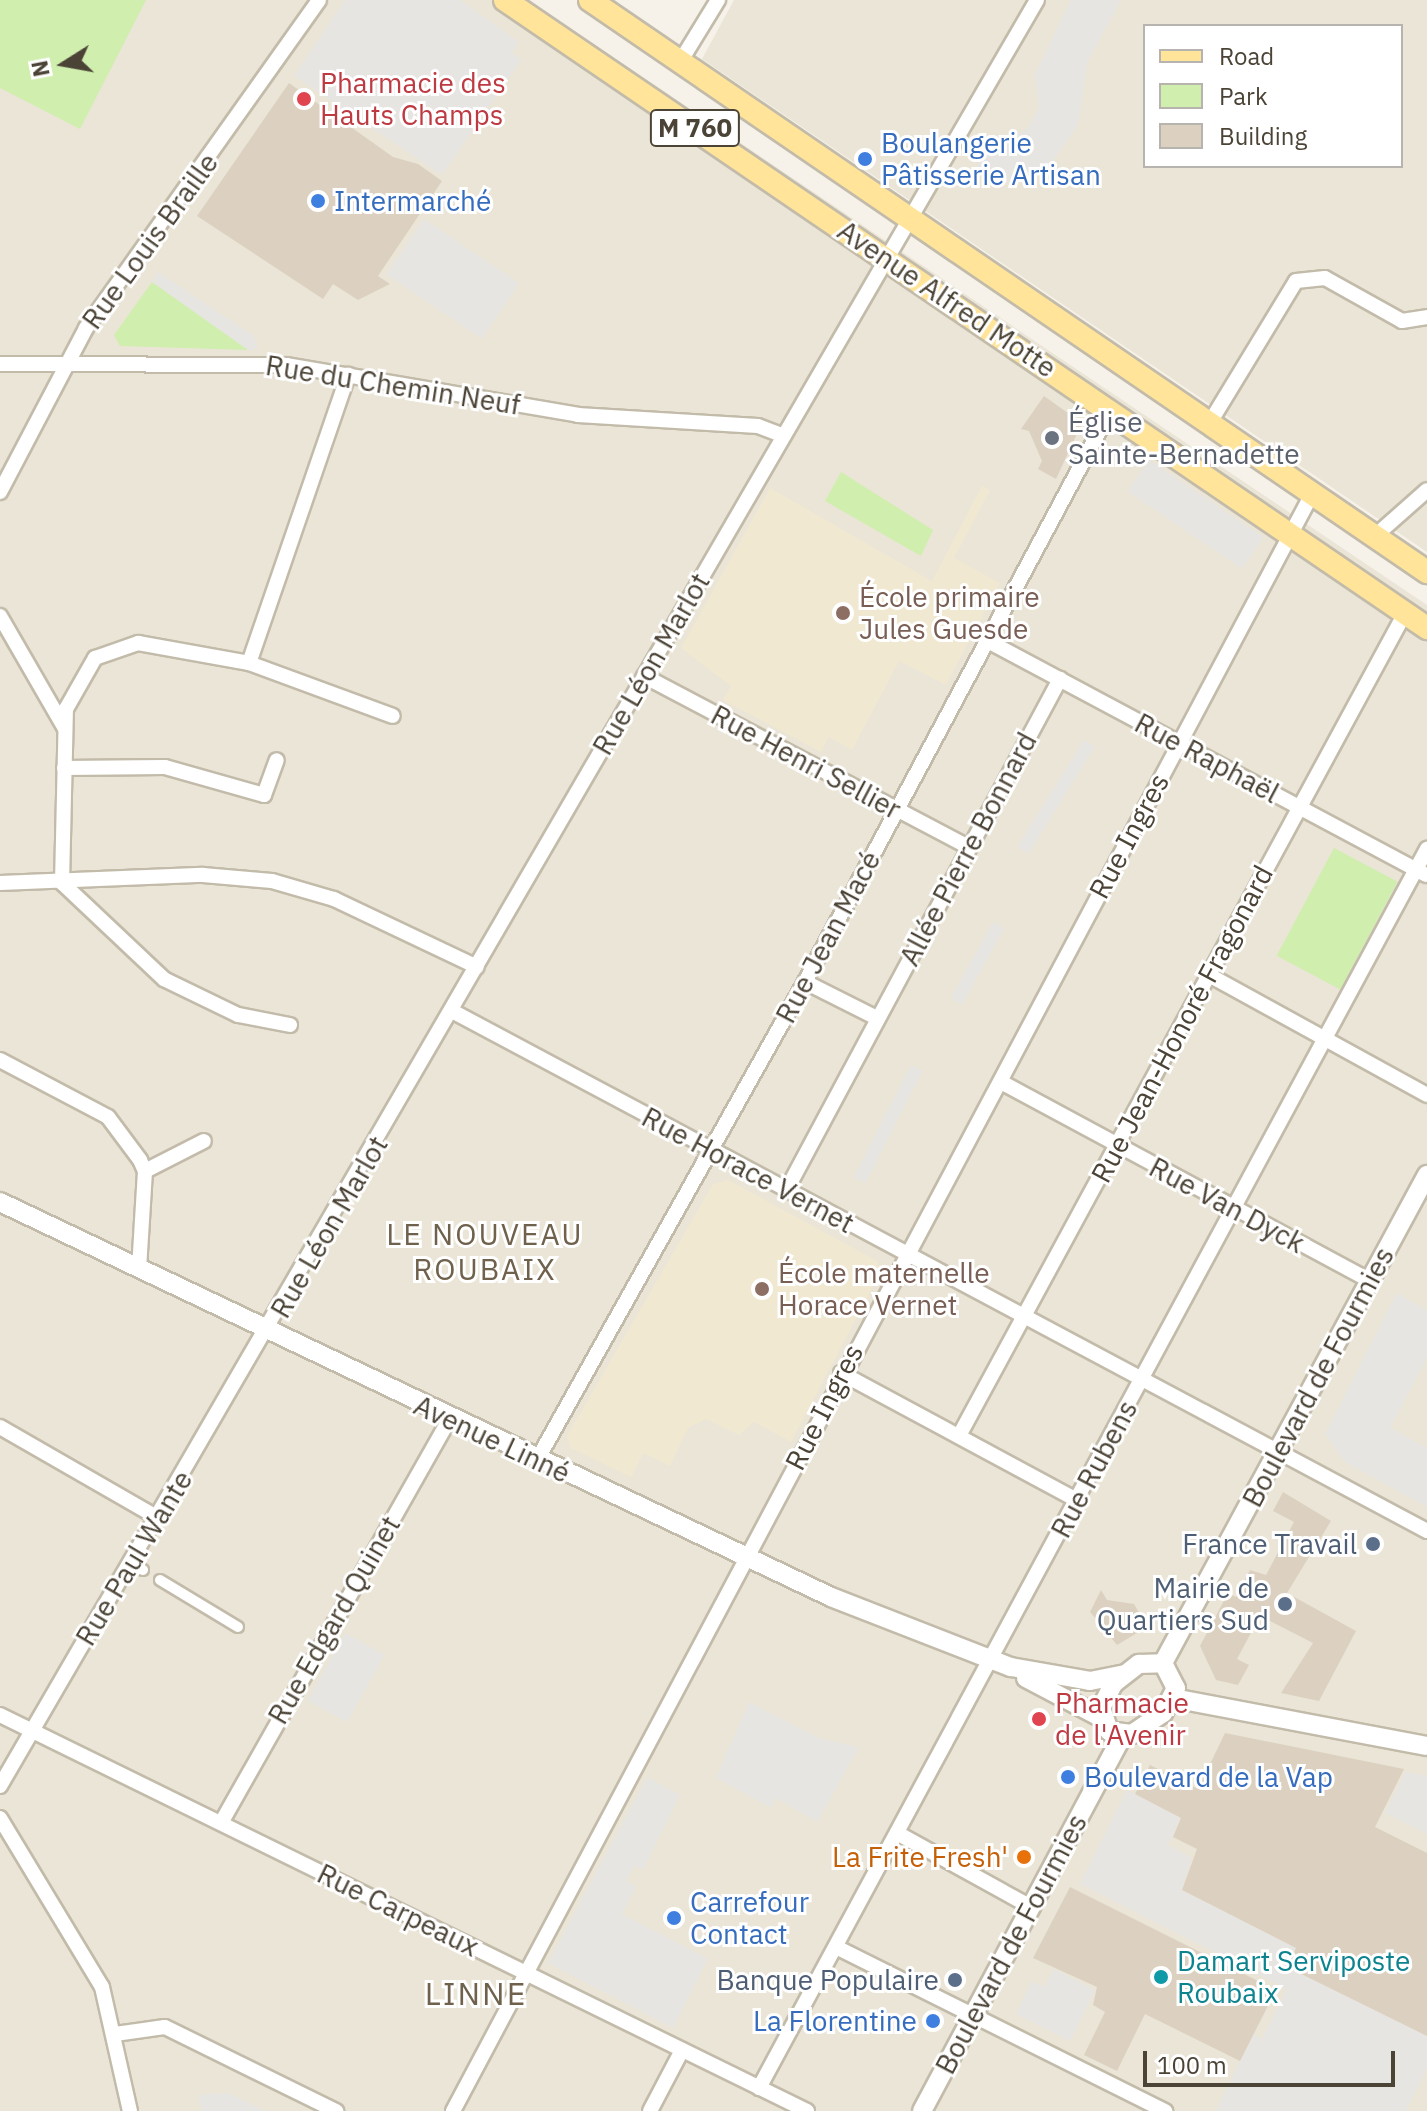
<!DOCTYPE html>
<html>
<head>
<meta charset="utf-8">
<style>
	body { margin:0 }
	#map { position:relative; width:1427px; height:2111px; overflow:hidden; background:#f6f2e9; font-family:"IBM Plex Sans",sans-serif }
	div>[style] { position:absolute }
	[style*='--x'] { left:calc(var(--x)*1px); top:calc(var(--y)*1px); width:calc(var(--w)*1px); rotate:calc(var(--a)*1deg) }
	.residential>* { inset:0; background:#eae5d6 }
	.education>* { inset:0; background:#f0e8d1 }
	.green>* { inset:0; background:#d0eeae; transform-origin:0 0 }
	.parking>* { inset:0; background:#e7e5e1; transform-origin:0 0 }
	.building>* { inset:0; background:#dcd1c0 }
	.roads { filter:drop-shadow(2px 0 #c3bbaa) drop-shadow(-2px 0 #c3bbaa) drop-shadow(0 2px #c3bbaa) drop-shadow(0 -2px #c3bbaa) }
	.pedestrian>* { height:10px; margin:-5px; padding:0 5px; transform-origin:5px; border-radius:5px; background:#fff }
	.minor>* { height:14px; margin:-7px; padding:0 7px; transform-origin:7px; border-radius:7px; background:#fff }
	.tertiary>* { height:18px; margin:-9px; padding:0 9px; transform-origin:9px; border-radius:9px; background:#fff }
	.primary>* { height:22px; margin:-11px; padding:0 11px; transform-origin:11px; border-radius:11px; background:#ffe499 }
	.dots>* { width:22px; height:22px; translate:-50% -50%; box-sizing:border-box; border:4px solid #fff; border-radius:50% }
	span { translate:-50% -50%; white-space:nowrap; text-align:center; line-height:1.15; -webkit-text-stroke:6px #fff; paint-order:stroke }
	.shield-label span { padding:2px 6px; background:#fff; border:2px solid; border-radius:6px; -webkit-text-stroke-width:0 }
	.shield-label { font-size:26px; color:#4b4336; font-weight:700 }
	.health-label { font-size:28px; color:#be3a42 }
	.left { translate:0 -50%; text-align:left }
	.shop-label { font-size:28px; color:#366cbe }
	.right { translate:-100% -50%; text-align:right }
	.street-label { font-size:28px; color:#4b4336 }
	.worship-label { font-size:28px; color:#5b616d }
	.education-label { font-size:28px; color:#785e54 }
	.service-label { font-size:28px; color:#4e5e75 }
	.food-label { font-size:28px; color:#c56008 }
	.culture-label { font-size:28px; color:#0d838f }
	.neighbourhood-label { font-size:30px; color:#6f614c; letter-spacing:2px }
	.quarter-label { font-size:32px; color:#6f614c; letter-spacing:2px }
	.legend { position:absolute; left:1143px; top:24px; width:260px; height:144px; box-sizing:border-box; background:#fff; border:2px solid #b7b4af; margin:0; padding:10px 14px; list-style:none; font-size:24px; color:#4b4336 }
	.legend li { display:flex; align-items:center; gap:16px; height:40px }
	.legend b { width:40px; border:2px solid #b7b4af }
	.north { position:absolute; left:24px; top:24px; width:80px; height:80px; -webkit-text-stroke:6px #fff; paint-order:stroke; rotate:259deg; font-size:22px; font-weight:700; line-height:32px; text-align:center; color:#4b4336 }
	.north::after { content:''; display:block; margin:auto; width:28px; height:36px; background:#4b4336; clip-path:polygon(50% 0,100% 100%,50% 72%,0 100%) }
	.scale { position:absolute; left:1143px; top:2051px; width:252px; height:36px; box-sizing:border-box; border:4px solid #4b4336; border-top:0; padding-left:10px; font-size:24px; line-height:28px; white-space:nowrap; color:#4b4336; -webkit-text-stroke:6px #fff; paint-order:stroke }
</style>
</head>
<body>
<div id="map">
	<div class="residential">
		<i style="clip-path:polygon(0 0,528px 0,1427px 605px,1427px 2111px,0 2111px)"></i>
		<i style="clip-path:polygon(evenodd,734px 0,1427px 0,1427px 552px,702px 59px,734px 0,1145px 26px,1401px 26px,1401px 166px,1145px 166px,1145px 26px)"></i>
	</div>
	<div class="education">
		<i style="clip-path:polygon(982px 486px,990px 490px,954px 558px,1000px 583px,946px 685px,899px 661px,852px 750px,829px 737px,821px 752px,723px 700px,731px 686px,681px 648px,770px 488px,932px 581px)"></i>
		<i style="clip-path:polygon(728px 1180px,877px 1261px,880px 1273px,791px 1442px,754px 1422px,739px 1435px,706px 1419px,688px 1428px,670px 1466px,643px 1453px,631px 1477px,571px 1448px,567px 1436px,713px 1184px)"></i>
	</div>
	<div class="green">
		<i style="clip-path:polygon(0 0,146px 0,80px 129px,0 88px)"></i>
		<i style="clip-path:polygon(152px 282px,245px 343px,248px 350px,120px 346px,114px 335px)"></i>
		<i style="clip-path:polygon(841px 472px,933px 530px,921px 556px,825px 501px)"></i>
		<i style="left:1334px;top:848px;width:72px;height:122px;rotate:28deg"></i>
	</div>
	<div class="parking">
		<i style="clip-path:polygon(345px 0,460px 0,519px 42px,512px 53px,521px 60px,442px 175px,294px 76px)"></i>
		<i style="clip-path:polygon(1071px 0,1121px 0,1087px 63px,1078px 125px,1052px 162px,1034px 175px,1012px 181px,973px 177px,986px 141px,1006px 141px,1028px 128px,1039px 107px,1035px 74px)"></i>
		<i style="left:424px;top:219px;width:115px;height:67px;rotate:34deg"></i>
		<i style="clip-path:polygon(158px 272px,254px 336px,258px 349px,248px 350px,152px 282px)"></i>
		<i style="left:1149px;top:460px;width:138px;height:38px;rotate:34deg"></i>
		<i style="left:1084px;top:740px;width:13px;height:126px;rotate:32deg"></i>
		<i style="left:993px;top:922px;width:13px;height:87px;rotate:29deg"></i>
		<i style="left:911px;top:1065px;width:13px;height:126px;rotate:27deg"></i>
		<i style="clip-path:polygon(1397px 1293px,1427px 1311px,1427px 1358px,1390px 1428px,1427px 1448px,1427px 1507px,1345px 1462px,1325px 1434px)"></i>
		<i style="left:345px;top:1633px;width:45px;height:77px;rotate:29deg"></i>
		<i style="clip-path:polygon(749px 1702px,819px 1738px,859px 1747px,817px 1822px,776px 1798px,771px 1808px,716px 1778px)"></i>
		<i style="clip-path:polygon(1405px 1772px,1427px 1776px,1427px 1834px,1385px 1813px)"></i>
		<i style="clip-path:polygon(647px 1777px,680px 1795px,643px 1870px,634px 1866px,626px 1881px,636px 1887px,622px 1914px,708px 1959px,673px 2028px,548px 1963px)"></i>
		<i style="clip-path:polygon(1127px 1790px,1181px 1818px,1168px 1845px,1192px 1858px,1182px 1890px,1296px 1948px,1427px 2036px,1427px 2068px,1406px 2111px,1216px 2111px,1253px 2034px,1262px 2039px,1287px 1989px,1080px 1884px)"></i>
		<i style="clip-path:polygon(1054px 1969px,1095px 1990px,1070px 2041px,1016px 2014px,1032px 1981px,1044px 1987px)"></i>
		<i style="clip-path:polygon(229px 2093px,265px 2111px,202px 2111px,198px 2095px)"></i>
	</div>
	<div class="building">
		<i style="clip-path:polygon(289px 83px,393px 157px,418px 164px,442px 181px,378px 276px,390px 284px,358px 300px,333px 284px,323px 299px,197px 216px)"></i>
		<i style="clip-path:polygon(1044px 396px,1082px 423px,1056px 479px,1038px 469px,1042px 461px,1029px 431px,1021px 429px)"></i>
		<i style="clip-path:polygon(1283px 1492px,1331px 1521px,1287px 1593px,1356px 1631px,1319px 1701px,1281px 1693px,1313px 1643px,1260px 1616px,1237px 1659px,1249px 1665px,1238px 1685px,1216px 1680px,1200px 1646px,1228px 1593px,1236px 1597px,1250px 1570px,1266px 1575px,1294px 1522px,1273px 1511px)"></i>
		<i style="clip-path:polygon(1101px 1590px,1107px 1600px,1134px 1604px,1147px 1627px,1117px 1645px,1090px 1612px)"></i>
		<i style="clip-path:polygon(1225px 1733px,1404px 1769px,1375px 1827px,1427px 1853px,1427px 2036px,1287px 1967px,1296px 1948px,1182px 1890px,1197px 1849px,1173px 1837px,1181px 1818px,1135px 1794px,1150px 1765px,1198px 1789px)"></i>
		<i style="clip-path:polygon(1070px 1887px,1276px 1990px,1240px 2061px,1145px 2014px,1117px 2071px,1084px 2055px,1105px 2012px,1093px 2005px,1097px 1987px,1033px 1958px)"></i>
	</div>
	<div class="roads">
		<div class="pedestrian">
			<i style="--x:132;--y:1563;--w:13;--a:32"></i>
			<i style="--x:160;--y:1580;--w:91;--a:31.1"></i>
		</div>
		<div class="minor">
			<i style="--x:680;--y:62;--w:73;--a:-58.5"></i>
			<i style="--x:0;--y:364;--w:287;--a:0.2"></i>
			<i style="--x:287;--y:365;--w:295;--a:9.7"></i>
			<i style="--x:578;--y:415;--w:180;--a:3.5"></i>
			<i style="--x:758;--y:426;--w:26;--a:21"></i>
			<i style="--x:1209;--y:424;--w:167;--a:-58.7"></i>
			<i style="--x:1296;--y:281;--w:29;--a:-6"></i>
			<i style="--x:1325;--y:278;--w:88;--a:29.2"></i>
			<i style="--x:1402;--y:321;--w:25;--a:-9"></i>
			<i style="--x:0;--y:492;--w:185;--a:-62.3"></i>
			<i style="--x:86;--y:328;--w:402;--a:-54.6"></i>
			<i style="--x:1375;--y:536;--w:69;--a:-41.5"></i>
			<i style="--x:0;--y:616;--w:128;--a:60"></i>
			<i style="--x:988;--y:641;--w:497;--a:28.1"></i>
			<i style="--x:249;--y:663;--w:305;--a:-71"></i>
			<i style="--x:644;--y:676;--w:367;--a:27.8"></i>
			<i style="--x:64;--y:768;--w:101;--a:-0.6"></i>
			<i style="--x:165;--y:767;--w:103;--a:15.8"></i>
			<i style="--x:264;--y:795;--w:37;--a:-70"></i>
			<i style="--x:0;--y:883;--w:203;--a:-2.3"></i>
			<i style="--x:203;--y:875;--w:69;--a:5"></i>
			<i style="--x:272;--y:881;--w:65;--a:16.2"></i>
			<i style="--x:334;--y:899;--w:158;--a:25.4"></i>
			<i style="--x:1209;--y:975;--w:249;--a:28.8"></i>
			<i style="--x:805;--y:982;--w:80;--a:26.6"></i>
			<i style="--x:452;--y:1011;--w:1105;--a:28.07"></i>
			<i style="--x:290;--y:1025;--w:53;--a:-169.1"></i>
			<i style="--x:238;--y:1015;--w:82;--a:-154.1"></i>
			<i style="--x:164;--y:979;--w:140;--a:-136.7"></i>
			<i style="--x:62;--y:883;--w:174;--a:-88.7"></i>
			<i style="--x:66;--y:709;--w:59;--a:-60.4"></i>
			<i style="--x:95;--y:658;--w:46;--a:-19.2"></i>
			<i style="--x:138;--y:643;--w:113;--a:10.2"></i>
			<i style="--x:249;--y:663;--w:153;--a:20.2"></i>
			<i style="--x:0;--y:1060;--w:122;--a:27.8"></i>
			<i style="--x:108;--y:1117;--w:54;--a:53.3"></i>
			<i style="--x:140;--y:1160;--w:12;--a:66"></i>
			<i style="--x:145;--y:1171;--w:97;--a:93.5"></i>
			<i style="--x:1001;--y:1082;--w:419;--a:28.3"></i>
			<i style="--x:145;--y:1171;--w:66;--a:-27"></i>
			<i style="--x:786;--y:1191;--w:581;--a:-61.85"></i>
			<i style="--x:841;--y:1373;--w:268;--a:28.3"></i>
			<i style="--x:0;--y:1427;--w:182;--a:29.9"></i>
			<i style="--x:960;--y:1434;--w:934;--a:-61.54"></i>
			<i style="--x:537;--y:1460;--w:548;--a:-60.72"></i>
			<i style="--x:805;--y:982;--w:647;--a:-61.89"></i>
			<i style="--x:0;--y:1715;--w:899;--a:26.14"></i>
			<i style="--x:0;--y:1786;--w:2065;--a:-59.86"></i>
			<i style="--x:0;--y:1818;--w:197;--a:58.9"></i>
			<i style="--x:102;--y:1987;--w:127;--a:77.3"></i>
			<i style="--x:221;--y:1823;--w:464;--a:-60.5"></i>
			<i style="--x:897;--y:1833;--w:153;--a:28.9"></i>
			<i style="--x:836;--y:1947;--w:368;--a:26.5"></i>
			<i style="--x:115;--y:2034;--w:50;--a:-8"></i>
			<i style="--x:165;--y:2027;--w:191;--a:26.2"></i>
			<i style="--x:759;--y:2088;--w:1408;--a:-61.67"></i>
			<i style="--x:453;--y:2111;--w:1831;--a:-62.02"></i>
			<i style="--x:650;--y:2111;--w:69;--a:-62.3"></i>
		</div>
		<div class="tertiary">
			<i style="--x:0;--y:1202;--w:920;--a:25.42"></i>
			<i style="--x:831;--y:1597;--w:193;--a:21.3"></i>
			<i style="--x:1011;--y:1667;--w:80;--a:10"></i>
			<i style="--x:1090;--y:1681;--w:33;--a:-11"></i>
			<i style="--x:1163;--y:1663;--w:555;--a:-61.59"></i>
			<i style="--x:1163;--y:1663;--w:28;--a:63"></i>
			<i style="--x:1176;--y:1688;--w:28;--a:117"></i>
			<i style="--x:1163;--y:1713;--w:37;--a:146"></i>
			<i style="--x:1132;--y:1734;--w:23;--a:-173"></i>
			<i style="--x:1109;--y:1731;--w:24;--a:-109"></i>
			<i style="--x:1101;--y:1708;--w:27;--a:-63"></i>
			<i style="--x:1113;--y:1684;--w:33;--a:-38"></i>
			<i style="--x:1139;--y:1664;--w:24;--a:-2"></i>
			<i style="--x:1026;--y:1678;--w:86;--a:27.8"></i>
			<i style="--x:1173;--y:1698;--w:258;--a:10.7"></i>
			<i style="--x:922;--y:2111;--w:426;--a:-61.9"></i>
		</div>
		<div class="primary">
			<i style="--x:505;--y:0;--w:1116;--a:34.26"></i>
			<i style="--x:590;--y:0;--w:1014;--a:34.35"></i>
		</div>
	</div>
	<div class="dots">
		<i style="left:304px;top:99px;background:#e0444e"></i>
		<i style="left:865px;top:159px;background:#3f7fe0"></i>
		<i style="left:318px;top:201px;background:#3f7fe0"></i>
		<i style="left:1052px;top:438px;background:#6b7280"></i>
		<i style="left:843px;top:613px;background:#8d6e63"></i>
		<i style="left:762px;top:1289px;background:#8d6e63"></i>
		<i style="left:1373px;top:1544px;background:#5c6f8a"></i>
		<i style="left:1285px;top:1604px;background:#5c6f8a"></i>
		<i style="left:1039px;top:1719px;background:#e0444e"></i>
		<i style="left:1068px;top:1777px;background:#3f7fe0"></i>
		<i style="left:1024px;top:1857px;background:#e8710a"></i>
		<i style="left:674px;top:1918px;background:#3f7fe0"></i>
		<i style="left:1161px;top:1977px;background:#0f9aa8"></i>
		<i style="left:955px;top:1980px;background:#5c6f8a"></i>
		<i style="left:933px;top:2021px;background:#3f7fe0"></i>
	</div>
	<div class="shield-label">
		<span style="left:695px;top:128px">M 760</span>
	</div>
	<div class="health-label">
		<span class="left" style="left:320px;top:99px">Pharmacie des<br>Hauts Champs</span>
		<span class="left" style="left:1055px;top:1719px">Pharmacie<br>de l'Avenir</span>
	</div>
	<div class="shop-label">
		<span class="left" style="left:881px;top:159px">Boulangerie<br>Pâtisserie Artisan</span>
		<span class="left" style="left:334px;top:201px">Intermarché</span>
		<span class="left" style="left:1084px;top:1777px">Boulevard de la Vap</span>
		<span class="left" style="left:690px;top:1918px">Carrefour<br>Contact</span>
		<span class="right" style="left:917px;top:2021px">La Florentine</span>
	</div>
	<div class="street-label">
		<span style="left:150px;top:241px;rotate:-54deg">Rue Louis Braille</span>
		<span style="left:947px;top:299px;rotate:34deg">Avenue Alfred Motte</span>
		<span style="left:393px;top:385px;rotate:9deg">Rue du Chemin Neuf</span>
		<span style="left:651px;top:664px;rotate:-60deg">Rue Léon Marlot</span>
		<span style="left:1207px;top:758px;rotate:28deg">Rue Raphaël</span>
		<span style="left:806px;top:762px;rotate:28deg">Rue Henri Sellier</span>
		<span style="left:1129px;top:836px;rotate:-62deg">Rue Ingres</span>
		<span style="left:968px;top:849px;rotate:-62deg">Allée Pierre Bonnard</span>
		<span style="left:828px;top:937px;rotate:-62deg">Rue Jean Macé</span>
		<span style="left:1182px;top:1024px;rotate:-62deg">Rue Jean-Honoré Fragonard</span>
		<span style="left:748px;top:1170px;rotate:28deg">Rue Horace Vernet</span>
		<span style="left:1227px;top:1205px;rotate:28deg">Rue Van Dyck</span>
		<span style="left:329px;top:1227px;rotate:-60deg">Rue Léon Marlot</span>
		<span style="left:1318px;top:1377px;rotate:-62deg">Boulevard de Fourmies</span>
		<span style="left:824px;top:1407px;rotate:-63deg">Rue Ingres</span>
		<span style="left:492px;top:1439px;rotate:25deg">Avenue Linné</span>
		<span style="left:1094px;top:1469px;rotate:-62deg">Rue Rubens</span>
		<span style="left:134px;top:1558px;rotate:-59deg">Rue Paul Wante</span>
		<span style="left:334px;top:1620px;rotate:-60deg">Rue Edgard Quinet</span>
		<span style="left:398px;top:1910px;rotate:26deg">Rue Carpeaux</span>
		<span style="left:1011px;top:1944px;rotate:-62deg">Boulevard de Fourmies</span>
	</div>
	<div class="worship-label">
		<span class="left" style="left:1068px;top:438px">Église<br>Sainte-Bernadette</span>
	</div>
	<div class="education-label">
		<span class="left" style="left:859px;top:613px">École primaire<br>Jules Guesde</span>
		<span class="left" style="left:778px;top:1289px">École maternelle<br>Horace Vernet</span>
	</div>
	<div class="service-label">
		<span class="right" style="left:1357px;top:1544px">France Travail</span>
		<span class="right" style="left:1269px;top:1604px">Mairie de<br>Quartiers Sud</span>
		<span class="right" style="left:939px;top:1980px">Banque Populaire</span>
	</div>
	<div class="food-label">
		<span class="right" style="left:1008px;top:1857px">La Frite Fresh'</span>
	</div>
	<div class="culture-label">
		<span class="left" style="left:1177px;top:1977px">Damart Serviposte<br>Roubaix</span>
	</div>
	<div class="neighbourhood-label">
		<span style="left:485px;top:1251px">LE NOUVEAU<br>ROUBAIX</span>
	</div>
	<div class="quarter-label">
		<span style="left:476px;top:1993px">LINNE</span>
	</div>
	<ul class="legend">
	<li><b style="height:10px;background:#ffe499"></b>Road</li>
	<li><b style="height:22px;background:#d0eeae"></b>Park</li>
	<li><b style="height:22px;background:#dcd1c0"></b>Building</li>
	</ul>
	<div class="north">N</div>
	<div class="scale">100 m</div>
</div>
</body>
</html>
